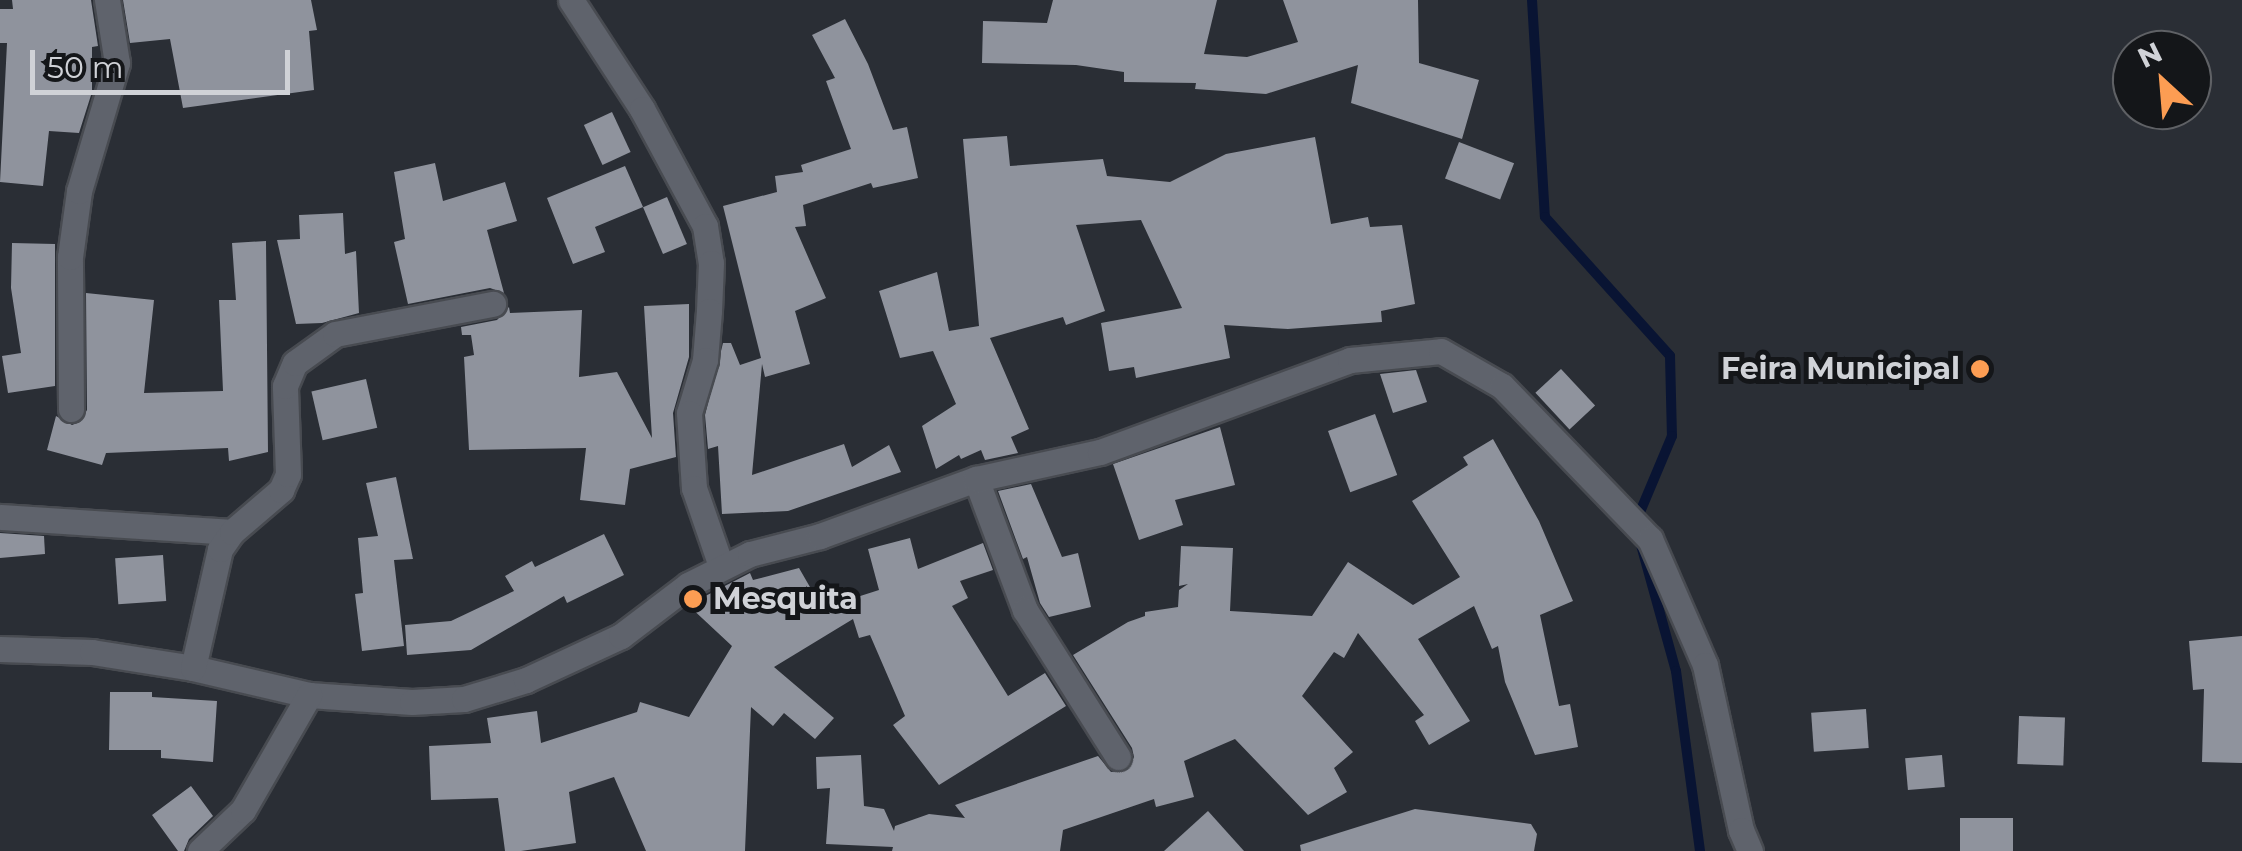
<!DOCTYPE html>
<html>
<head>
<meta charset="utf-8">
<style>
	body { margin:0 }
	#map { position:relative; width:2242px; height:851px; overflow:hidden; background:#2a2e35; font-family:Montserrat,sans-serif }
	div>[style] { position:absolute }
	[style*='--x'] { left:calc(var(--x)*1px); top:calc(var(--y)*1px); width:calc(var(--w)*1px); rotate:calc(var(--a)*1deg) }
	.stream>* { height:10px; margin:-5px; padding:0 5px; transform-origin:5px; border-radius:5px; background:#091433 }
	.building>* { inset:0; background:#8f939d; transform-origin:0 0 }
	.roads { filter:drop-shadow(2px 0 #484b51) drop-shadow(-2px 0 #484b51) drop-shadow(0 2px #484b51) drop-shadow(0 -2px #484b51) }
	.minor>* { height:25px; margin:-12.5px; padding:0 12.5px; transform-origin:12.5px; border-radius:12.5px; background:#5f636c }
	.dots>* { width:28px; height:28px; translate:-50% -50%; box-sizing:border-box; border:5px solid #141619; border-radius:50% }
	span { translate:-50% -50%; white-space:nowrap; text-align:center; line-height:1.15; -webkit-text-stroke:10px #141619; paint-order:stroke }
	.poi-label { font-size:30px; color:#d0d2d7; font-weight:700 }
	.right { translate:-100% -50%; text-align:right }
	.left { translate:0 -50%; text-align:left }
	.north { position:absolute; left:2112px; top:30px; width:100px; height:100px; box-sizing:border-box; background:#141619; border:2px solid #5f6165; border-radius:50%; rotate:334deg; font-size:28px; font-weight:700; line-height:40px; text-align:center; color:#d0d2d7 }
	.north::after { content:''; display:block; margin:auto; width:35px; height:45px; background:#fc9d53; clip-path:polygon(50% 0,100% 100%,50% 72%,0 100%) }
	.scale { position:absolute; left:30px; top:50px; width:260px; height:45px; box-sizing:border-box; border:5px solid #d0d2d7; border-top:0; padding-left:12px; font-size:30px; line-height:35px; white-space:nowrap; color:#d0d2d7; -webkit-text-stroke:8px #141619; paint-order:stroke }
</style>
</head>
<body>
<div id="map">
	<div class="stream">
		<i style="--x:1532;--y:0;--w:217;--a:86.6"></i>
		<i style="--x:1545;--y:217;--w:187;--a:48"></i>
		<i style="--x:1670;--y:356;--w:80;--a:88.6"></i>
		<i style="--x:1672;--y:436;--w:95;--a:112.8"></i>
		<i style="--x:1641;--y:545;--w:131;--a:74.5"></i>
		<i style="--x:1676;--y:671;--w:182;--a:82.4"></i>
	</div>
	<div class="building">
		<i style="clip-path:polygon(12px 0,91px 0,98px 46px,92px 47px,92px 92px,79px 133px,49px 131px,43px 186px,0 182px,7px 43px,0 43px,0 9px,13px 9px)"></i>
		<i style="clip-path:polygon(123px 0,311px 0,317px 30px,309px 31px,314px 90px,183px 108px,170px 39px,130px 43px)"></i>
		<i style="clip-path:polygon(1053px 0,1217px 0,1204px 54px,1247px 57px,1298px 42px,1283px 0,1418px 0,1419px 63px,1479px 80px,1462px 139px,1351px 103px,1358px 65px,1266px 94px,1195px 89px,1196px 83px,1124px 82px,1124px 72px,1076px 65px,982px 63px,983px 21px,1047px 23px)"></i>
		<i style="clip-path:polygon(845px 19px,868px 64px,893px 130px,907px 127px,918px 178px,873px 188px,871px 183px,803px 205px,806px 226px,795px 227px,826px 298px,795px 311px,810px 364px,765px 377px,762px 364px,752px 475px,844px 444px,852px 467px,889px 445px,901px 472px,788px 511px,722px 514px,718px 446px,708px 449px,705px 415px,723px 343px,731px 343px,740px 365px,761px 358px,723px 206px,777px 192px,775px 176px,803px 172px,801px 165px,851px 149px,826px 81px,835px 78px,812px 35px)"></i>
		<i style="left:612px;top:112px;width:44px;height:31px;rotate:65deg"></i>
		<i style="clip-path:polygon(1007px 136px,1010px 166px,1103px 159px,1107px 176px,1170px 182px,1226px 154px,1315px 137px,1331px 224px,1368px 217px,1370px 227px,1402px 225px,1415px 304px,1381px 311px,1382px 322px,1288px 329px,1224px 325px,1230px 358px,1136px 378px,1134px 367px,1109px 371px,1101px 323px,1182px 308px,1141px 220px,1076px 225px,1105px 311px,1066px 325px,1063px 317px,990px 338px,1029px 429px,1011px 437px,1018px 453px,985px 460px,981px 450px,961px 459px,959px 455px,936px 469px,922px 426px,956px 404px,933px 351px,900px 358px,879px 291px,937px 272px,949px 331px,979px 326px,963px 139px)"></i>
		<i style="left:1459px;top:142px;width:59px;height:39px;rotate:21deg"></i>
		<i style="clip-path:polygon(435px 163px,443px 201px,505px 182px,517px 221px,487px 230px,504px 293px,490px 288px,408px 304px,394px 242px,405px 239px,394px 172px)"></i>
		<i style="clip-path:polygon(625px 166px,643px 207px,595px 227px,605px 252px,573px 264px,547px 198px)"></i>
		<i style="left:667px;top:197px;width:51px;height:26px;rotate:67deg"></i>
		<i style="clip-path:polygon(343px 213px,345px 254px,356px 251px,359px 313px,322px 323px,296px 324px,277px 240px,300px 239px,299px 215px)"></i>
		<i style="clip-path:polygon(266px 241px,268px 452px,229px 461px,228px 448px,106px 453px,102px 465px,47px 450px,56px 416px,72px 425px,80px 422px,87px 410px,86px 293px,154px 300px,144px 393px,223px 391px,219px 300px,236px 300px,232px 243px)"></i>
		<i style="clip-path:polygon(12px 243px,55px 244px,55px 386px,8px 393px,2px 356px,21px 353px,11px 288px)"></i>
		<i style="clip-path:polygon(689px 304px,689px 357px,673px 413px,676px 457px,630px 469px,625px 505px,580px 500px,586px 448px,469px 450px,464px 357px,474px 355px,471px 335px,462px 335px,461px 327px,497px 320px,509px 307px,510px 313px,582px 310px,579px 377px,617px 372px,652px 438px,644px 306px)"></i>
		<i style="left:1561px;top:369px;width:50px;height:35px;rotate:47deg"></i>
		<i style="clip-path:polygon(1416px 370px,1427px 402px,1393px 413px,1380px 374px)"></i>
		<i style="left:366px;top:379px;width:50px;height:56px;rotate:77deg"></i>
		<i style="left:1375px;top:414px;width:65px;height:50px;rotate:70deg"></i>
		<i style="clip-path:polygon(1220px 427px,1235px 485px,1175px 500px,1183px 525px,1139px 540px,1113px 464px)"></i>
		<i style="clip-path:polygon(1493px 439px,1539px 521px,1573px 601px,1540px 615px,1559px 706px,1570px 704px,1578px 747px,1535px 755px,1505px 682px,1498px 646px,1492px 649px,1474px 606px,1418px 639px,1470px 721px,1429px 745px,1415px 721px,1424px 715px,1358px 633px,1344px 658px,1334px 652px,1302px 696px,1353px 752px,1334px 768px,1347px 792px,1308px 815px,1235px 739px,1184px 761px,1194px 797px,1156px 807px,1154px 799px,1063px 830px,1060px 851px,892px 851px,893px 847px,826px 844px,830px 788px,817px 789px,816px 757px,861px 755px,864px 806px,884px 809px,894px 831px,895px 826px,929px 814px,965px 818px,955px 805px,1098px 756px,1111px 772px,1127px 770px,1134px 757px,1132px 748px,1073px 655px,1128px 622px,1145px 616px,1145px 612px,1178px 607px,1179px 590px,1188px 584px,1179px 586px,1181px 546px,1233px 548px,1230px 611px,1312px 616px,1348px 562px,1413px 605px,1460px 577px,1412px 501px,1468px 465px,1463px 457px)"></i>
		<i style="clip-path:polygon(396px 477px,413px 559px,394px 560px,404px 646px,362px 651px,355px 594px,363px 593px,358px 538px,378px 536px,366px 483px)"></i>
		<i style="clip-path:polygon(1031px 484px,1062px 557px,1078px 553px,1091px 607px,1049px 617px,1040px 603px,1027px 557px,1023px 559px,998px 491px)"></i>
		<i style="clip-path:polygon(0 533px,44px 536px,45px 554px,0 558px)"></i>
		<i style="clip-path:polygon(604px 534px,624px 575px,567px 603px,564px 596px,471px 650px,407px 655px,405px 625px,451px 621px,514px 591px,505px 576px,532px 561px,535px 567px)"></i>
		<i style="clip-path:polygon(910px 538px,918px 569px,983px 543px,993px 570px,960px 581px,968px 598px,952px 606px,1008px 696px,1045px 673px,1066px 706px,939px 785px,893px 725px,905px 716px,870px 635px,859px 638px,853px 619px,774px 667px,834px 718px,815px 739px,784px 713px,773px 726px,751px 707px,745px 851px,646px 851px,614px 777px,569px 792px,576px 843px,521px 851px,505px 851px,498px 798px,431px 800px,429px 746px,491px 743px,487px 718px,537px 711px,541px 743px,637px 712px,640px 702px,689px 717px,732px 646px,688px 605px,750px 573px,753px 580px,799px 568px,814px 594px,819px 590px,829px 606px,879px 590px,868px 549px)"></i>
		<i style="left:163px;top:555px;width:46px;height:48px;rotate:86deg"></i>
		<i style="clip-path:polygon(2242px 636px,2242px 763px,2202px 762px,2204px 689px,2193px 690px,2189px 641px)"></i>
		<i style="clip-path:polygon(110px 692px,152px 692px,152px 697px,217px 701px,213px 762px,161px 758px,161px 750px,109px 750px)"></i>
		<i style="left:1866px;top:709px;width:39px;height:55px;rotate:86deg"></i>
		<i style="left:2019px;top:716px;width:46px;height:48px;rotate:2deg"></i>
		<i style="left:1942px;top:755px;width:32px;height:37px;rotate:85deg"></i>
		<i style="clip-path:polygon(191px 786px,213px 816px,189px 839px,184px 851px,178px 851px,152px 815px)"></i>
		<i style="clip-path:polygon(1415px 809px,1531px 824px,1537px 834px,1534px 851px,1301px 851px,1300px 845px)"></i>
		<i style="clip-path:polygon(1208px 811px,1244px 851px,1164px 851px)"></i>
		<i style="left:1960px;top:818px;width:53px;height:33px"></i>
	</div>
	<div class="roads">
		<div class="minor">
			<i style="--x:571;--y:0;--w:130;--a:56.9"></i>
			<i style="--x:642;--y:109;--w:133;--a:61.7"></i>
			<i style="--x:705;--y:226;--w:37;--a:81"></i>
			<i style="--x:711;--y:263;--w:48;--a:92.4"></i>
			<i style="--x:709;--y:311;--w:49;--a:94.7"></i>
			<i style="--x:705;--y:360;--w:55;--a:106.8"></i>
			<i style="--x:689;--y:413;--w:75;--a:86.2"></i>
			<i style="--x:694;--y:488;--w:83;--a:70.9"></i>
			<i style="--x:71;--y:409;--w:152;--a:-90.4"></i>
			<i style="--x:70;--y:257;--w:67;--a:-82.2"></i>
			<i style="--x:79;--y:191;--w:134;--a:-73.5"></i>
			<i style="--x:117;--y:63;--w:64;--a:-99"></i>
			<i style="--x:976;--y:479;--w:140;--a:69.5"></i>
			<i style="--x:1025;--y:610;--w:174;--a:57.7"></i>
			<i style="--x:0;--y:517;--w:232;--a:3.7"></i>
			<i style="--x:0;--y:649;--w:92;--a:1.9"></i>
			<i style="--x:92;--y:652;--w:102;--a:9"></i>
			<i style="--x:193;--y:668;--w:119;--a:13.1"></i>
			<i style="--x:309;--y:695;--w:103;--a:3.9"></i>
			<i style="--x:412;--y:702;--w:52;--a:-3.3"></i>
			<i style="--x:464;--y:699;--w:65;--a:-17"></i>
			<i style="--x:526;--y:680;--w:105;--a:-24.9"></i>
			<i style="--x:621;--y:636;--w:84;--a:-37.3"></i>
			<i style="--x:688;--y:585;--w:69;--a:-26.6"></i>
			<i style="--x:750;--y:554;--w:72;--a:-14.4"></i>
			<i style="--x:820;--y:536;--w:166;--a:-20.1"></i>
			<i style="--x:976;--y:479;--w:127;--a:-12.3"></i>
			<i style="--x:1100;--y:452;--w:266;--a:-20.2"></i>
			<i style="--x:1350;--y:360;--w:91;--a:-5.6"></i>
			<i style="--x:1441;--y:351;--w:70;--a:29.8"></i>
			<i style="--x:1502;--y:386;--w:213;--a:46"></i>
			<i style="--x:1650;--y:539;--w:137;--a:66.4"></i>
			<i style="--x:1705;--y:665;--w:169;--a:77.7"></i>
			<i style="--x:1741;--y:830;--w:23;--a:67"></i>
			<i style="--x:193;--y:668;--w:122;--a:-77.2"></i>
			<i style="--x:220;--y:549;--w:21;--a:-55"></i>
			<i style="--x:232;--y:532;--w:65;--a:-40.6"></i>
			<i style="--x:281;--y:490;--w:17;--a:-66"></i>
			<i style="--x:288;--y:474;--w:88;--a:-92"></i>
			<i style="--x:285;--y:386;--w:25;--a:-67"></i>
			<i style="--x:295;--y:363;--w:49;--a:-35.9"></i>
			<i style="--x:335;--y:334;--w:161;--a:-10.8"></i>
			<i style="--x:200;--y:851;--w:59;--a:-43.6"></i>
			<i style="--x:243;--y:810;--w:133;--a:-60.1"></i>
		</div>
	</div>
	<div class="dots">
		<i style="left:1980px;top:369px;background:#fc9d53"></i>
		<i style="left:693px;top:599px;background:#fc9d53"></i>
	</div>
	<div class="poi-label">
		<span class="right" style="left:1960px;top:369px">Feira Municipal</span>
		<span class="left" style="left:713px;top:599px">Mesquita</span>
	</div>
	<div class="north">N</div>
	<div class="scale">50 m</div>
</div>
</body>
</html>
